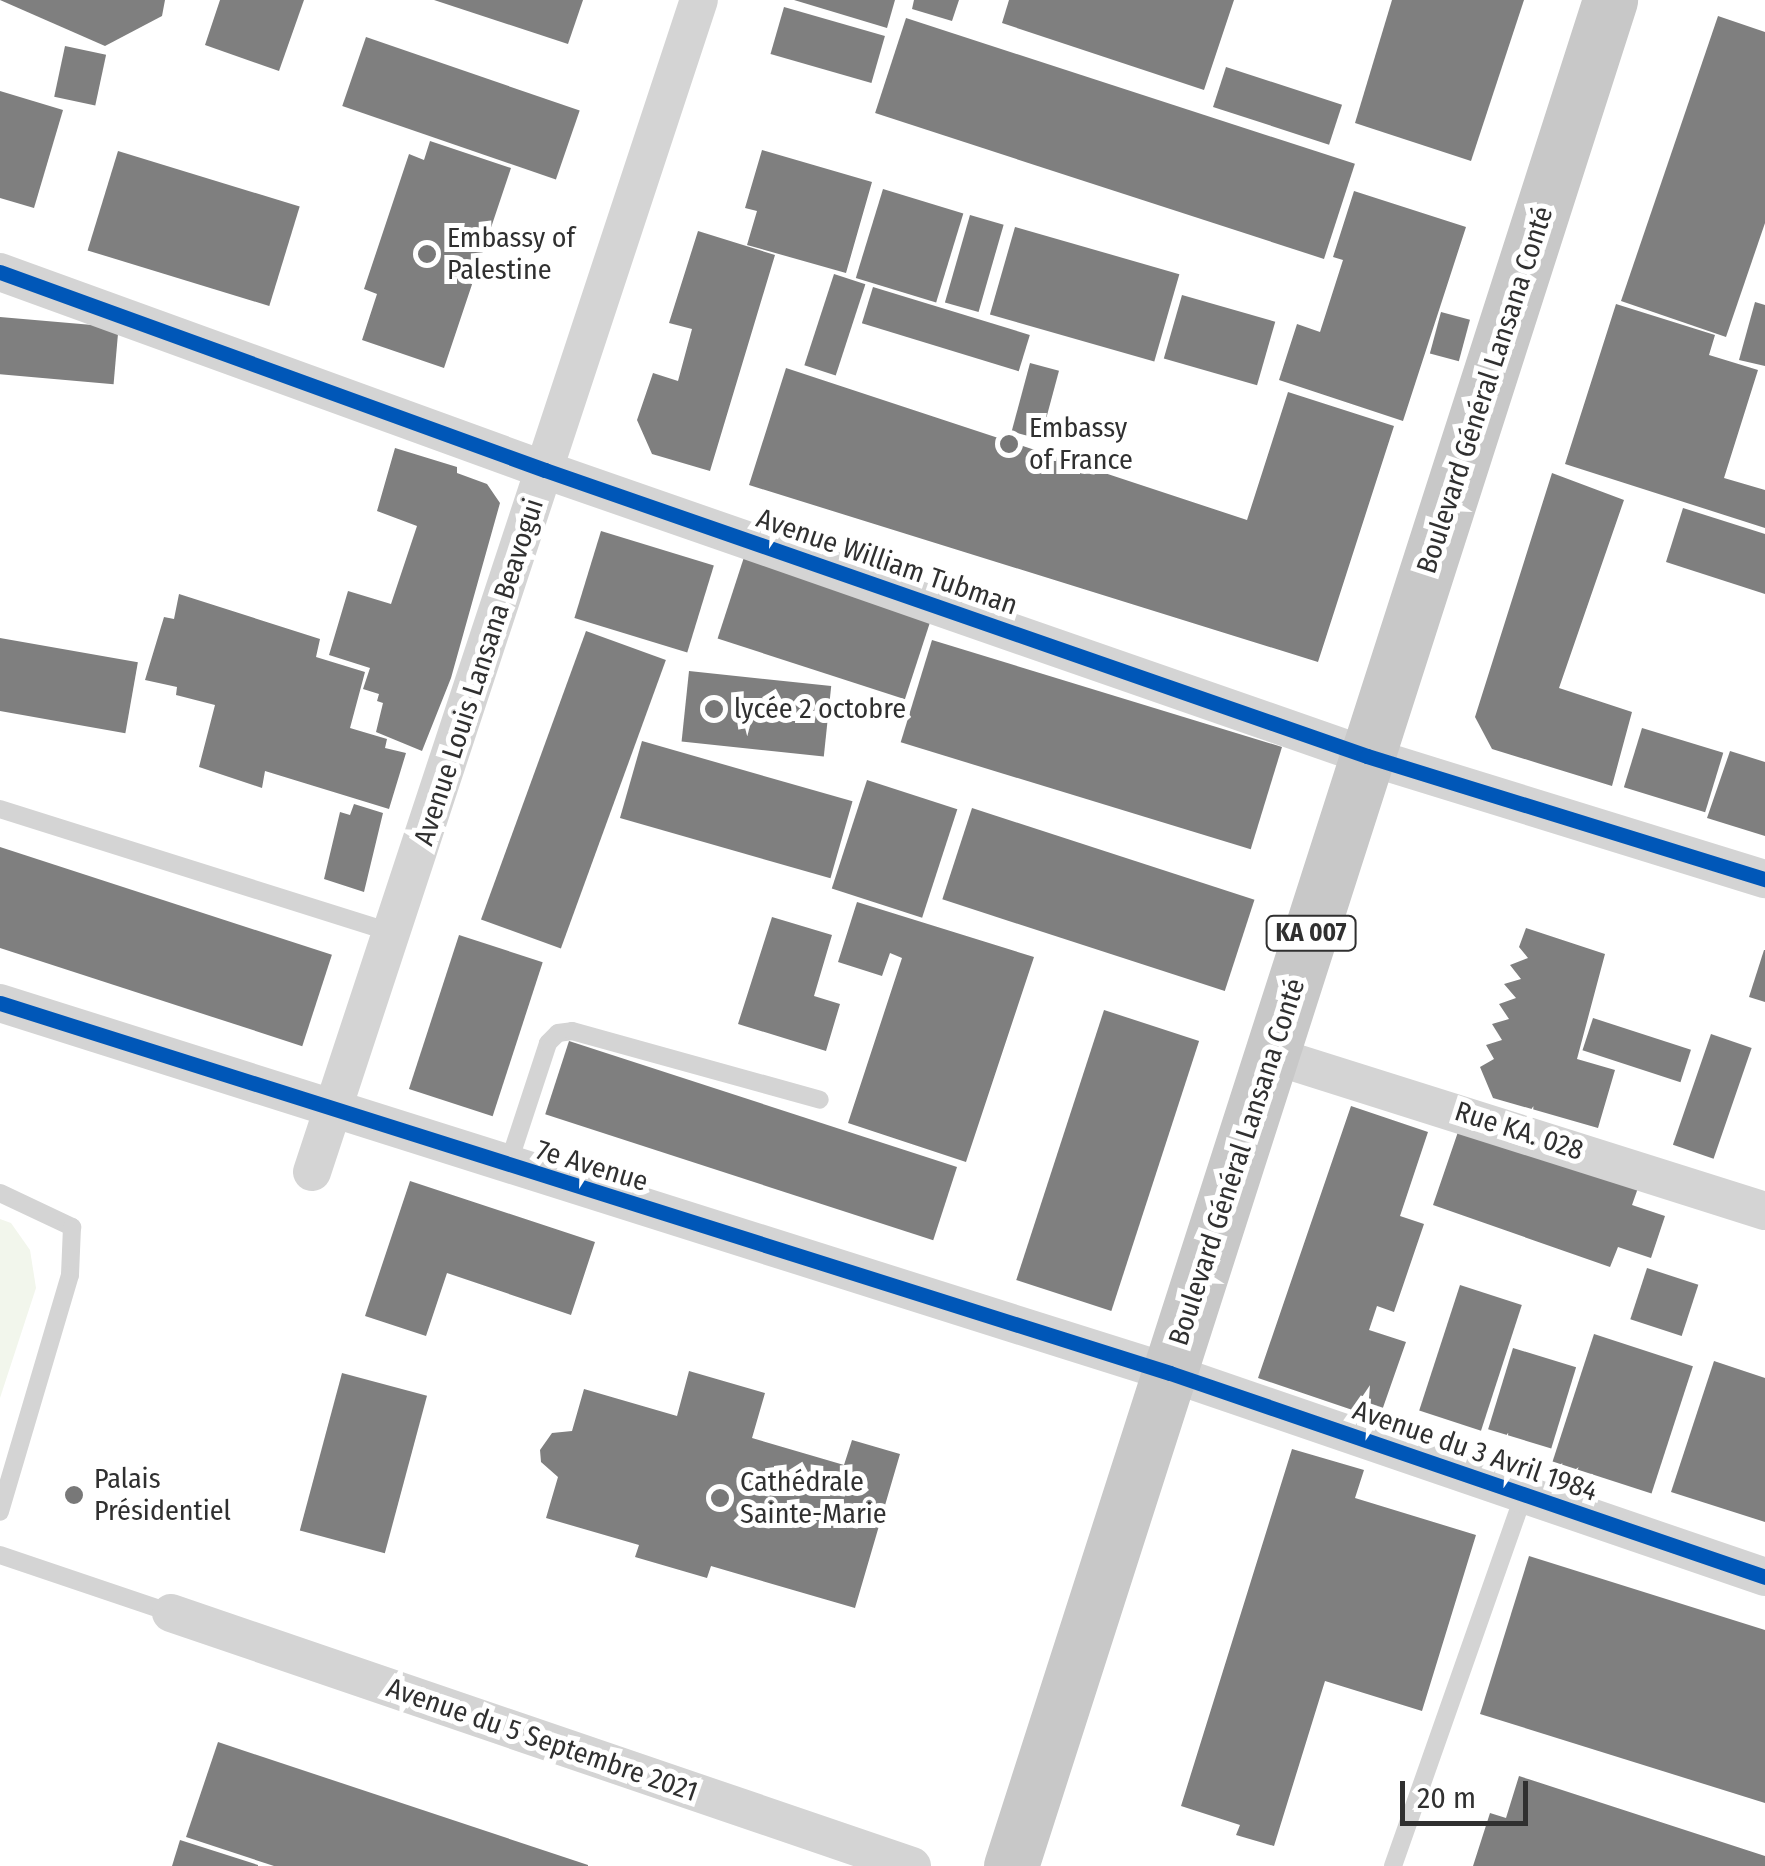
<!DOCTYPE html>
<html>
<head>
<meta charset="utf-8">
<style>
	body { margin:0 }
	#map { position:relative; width:1765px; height:1866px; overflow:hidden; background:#fff; font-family:"Fira Sans Condensed",sans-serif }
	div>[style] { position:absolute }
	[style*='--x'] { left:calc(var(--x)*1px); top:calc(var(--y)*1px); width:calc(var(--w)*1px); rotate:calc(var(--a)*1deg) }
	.green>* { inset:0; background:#f2f6ec }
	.building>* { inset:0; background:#7f7f7f; transform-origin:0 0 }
	.lane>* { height:18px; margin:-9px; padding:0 9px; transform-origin:9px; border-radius:9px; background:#d4d4d4 }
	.street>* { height:38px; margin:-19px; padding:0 19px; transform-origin:19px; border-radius:19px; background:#d4d4d4 }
	.primary>* { height:55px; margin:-27.5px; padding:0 27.5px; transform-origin:27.5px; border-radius:27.5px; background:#c8c8c8 }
	.cycleway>* { height:15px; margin:-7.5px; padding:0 7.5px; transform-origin:7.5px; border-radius:7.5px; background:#0057b8 }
	.dots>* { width:28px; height:28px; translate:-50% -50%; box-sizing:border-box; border:5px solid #fff; border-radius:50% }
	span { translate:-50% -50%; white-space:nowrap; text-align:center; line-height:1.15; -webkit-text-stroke:10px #fff; paint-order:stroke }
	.shield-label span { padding:2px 8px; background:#fff; border:2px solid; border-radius:8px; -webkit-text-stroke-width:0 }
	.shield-label { font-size:25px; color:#303030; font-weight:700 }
	.poi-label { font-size:28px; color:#303030 }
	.left { translate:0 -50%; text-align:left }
	.street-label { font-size:28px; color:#303030 }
	.scale { position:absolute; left:1400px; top:1781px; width:128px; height:45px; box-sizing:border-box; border:5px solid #303030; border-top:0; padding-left:12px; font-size:30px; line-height:35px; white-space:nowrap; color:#303030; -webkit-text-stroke:8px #fff; paint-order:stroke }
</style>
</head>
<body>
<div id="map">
	<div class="green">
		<i style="clip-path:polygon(0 1219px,11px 1223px,30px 1250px,36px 1288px,0 1398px)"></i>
	</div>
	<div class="building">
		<i style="clip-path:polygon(0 0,165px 0,162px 16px,105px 46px)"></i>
		<i style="clip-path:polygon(220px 0,304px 0,279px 71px,205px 45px)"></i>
		<i style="clip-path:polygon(434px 0,583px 0,568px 44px)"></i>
		<i style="clip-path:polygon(794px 0,895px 0,887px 28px)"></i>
		<i style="clip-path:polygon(914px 0,959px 0,952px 21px,912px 9px)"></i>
		<i style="clip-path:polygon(1009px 0,1234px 0,1204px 90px,1002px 23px)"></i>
		<i style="clip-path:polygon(1392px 0,1524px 0,1471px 161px,1355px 123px)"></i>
		<i style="left:784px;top:7px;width:105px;height:49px;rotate:16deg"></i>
		<i style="clip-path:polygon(1718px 16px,1765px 32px,1765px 223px,1726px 337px,1621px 301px)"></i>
		<i style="left:906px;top:18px;width:472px;height:100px;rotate:18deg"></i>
		<i style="left:366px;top:37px;width:226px;height:73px;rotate:19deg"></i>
		<i style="left:65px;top:46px;width:42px;height:52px;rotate:12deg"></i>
		<i style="left:1226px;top:67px;width:122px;height:42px;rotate:18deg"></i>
		<i style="clip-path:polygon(0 91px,63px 110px,34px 208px,0 198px)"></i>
		<i style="clip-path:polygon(430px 141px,511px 168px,444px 368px,362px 340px,377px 294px,364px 289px,409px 154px,424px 160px)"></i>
		<i style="clip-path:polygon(762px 150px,872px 182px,846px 273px,747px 245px,757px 211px,745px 208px)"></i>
		<i style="left:118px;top:151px;width:190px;height:104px;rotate:17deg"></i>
		<i style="left:883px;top:189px;width:84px;height:93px;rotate:17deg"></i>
		<i style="clip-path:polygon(1354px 191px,1466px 227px,1403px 421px,1279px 380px,1297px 324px,1320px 332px,1343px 260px,1333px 257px)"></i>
		<i style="left:970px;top:215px;width:35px;height:91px;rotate:16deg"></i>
		<i style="left:1015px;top:227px;width:171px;height:91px;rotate:16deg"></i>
		<i style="clip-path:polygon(698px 231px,775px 255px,710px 471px,652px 454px,637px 420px,653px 373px,678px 381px,692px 329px,669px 323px)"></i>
		<i style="left:834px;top:274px;width:33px;height:96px;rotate:18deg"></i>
		<i style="left:873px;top:287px;width:164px;height:38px;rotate:17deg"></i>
		<i style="left:1182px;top:295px;width:97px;height:66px;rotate:16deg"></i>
		<i style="clip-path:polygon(1755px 302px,1765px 305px,1765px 366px,1739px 360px)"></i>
		<i style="clip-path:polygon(1616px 304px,1715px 335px,1709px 355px,1758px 370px,1724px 478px,1765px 490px,1765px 528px,1565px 464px)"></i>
		<i style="left:1441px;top:312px;width:30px;height:43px;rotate:15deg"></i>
		<i style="left:0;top:317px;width:119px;height:57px;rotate:5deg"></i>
		<i style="left:1030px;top:363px;width:30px;height:71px;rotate:15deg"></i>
		<i style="clip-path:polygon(786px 368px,1247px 520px,1288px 392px,1394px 426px,1318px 662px,749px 485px)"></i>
		<i style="clip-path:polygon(395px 448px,457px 467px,457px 473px,487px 484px,500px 503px,451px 678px,422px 751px,376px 732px,383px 703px,377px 701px,379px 694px,363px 689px,370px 668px,329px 655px,348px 591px,391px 604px,417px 526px,377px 511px)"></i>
		<i style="clip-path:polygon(1552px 473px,1624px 500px,1559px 688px,1632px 712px,1612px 786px,1492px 749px,1475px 717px)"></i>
		<i style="clip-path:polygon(1683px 508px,1765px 534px,1765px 594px,1666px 562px)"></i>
		<i style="left:601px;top:531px;width:118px;height:91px;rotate:17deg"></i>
		<i style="left:746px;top:551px;width:197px;height:92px;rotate:18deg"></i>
		<i style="clip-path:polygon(179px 594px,320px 639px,316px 657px,365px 672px,350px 728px,387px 739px,385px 748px,406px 753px,389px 809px,265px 771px,262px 788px,199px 767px,215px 705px,176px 695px,177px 687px,145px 680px,164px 617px,174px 619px)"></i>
		<i style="left:586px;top:631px;width:85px;height:307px;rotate:20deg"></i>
		<i style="left:0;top:638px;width:140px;height:72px;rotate:10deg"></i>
		<i style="left:932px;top:640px;width:366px;height:107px;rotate:17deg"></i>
		<i style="left:689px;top:671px;width:143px;height:71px;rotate:6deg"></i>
		<i style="left:1642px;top:728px;width:85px;height:62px;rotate:17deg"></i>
		<i style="left:642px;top:741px;width:219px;height:80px;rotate:16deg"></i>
		<i style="clip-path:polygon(1730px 751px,1765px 762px,1765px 836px,1707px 818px)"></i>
		<i style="left:867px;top:780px;width:95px;height:114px;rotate:18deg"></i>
		<i style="clip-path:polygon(354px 804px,383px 813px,364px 892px,324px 879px,340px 812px,350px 815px)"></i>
		<i style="left:972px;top:808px;width:297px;height:96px;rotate:18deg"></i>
		<i style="left:0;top:847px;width:349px;height:96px;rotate:18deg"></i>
		<i style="clip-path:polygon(857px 902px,1034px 957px,966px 1162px,848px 1123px,902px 958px,890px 953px,882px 976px,838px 962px)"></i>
		<i style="clip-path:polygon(772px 917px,832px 935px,814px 996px,840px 1004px,826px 1051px,738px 1024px)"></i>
		<i style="clip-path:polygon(1526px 928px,1605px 954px,1577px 1059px,1615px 1070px,1598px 1128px,1493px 1098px,1480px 1067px,1494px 1059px,1486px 1045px,1502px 1040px,1492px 1024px,1509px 1019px,1499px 1004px,1516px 998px,1504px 984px,1521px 979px,1510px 965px,1528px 958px,1519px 947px)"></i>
		<i style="left:459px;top:935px;width:88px;height:162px;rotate:18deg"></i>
		<i style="clip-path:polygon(1764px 950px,1765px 950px,1765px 1002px,1749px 997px)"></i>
		<i style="left:1104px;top:1010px;width:100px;height:284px;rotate:18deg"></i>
		<i style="left:1593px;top:1018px;width:103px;height:34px;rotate:18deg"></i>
		<i style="left:1711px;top:1034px;width:43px;height:117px;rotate:19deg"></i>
		<i style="left:569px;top:1041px;width:408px;height:77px;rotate:18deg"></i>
		<i style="clip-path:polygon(1351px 1106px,1428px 1132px,1400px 1216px,1424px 1224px,1394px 1312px,1377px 1306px,1369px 1330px,1406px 1342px,1379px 1419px,1258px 1378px)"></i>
		<i style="clip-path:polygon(1460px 1126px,1638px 1188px,1632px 1205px,1665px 1216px,1651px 1258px,1618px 1247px,1610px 1267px,1433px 1205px)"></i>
		<i style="clip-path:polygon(410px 1181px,595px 1242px,571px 1315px,447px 1273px,426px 1336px,365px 1316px)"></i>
		<i style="left:1647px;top:1268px;width:54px;height:54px;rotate:18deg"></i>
		<i style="left:1460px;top:1285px;width:65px;height:132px;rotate:18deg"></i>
		<i style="left:1594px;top:1334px;width:104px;height:134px;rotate:18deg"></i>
		<i style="left:1513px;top:1348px;width:66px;height:85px;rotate:17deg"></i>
		<i style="clip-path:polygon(1714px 1361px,1765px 1378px,1765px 1522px,1671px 1492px)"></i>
		<i style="clip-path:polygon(689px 1371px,765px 1393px,752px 1438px,844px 1465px,852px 1440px,900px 1454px,855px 1608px,711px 1566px,707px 1578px,635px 1557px,639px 1545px,546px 1518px,558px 1477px,541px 1462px,540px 1450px,552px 1433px,572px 1431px,584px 1389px,677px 1416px)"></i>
		<i style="left:342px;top:1373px;width:88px;height:163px;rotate:15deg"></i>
		<i style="clip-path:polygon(1292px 1449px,1364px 1470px,1355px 1498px,1476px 1535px,1422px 1711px,1325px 1681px,1274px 1846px,1236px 1835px,1240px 1825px,1181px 1806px)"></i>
		<i style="clip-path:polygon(1529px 1556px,1765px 1630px,1765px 1803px,1480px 1714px)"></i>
		<i style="clip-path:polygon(218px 1742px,588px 1865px,588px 1866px,274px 1866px,186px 1837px)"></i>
		<i style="clip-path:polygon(1519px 1776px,1765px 1856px,1765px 1866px,1473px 1866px,1490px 1813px,1506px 1818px)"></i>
		<i style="clip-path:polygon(180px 1840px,258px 1865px,258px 1866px,172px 1866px)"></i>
	</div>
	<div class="lane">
		<i style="--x:0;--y:809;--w:412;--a:17.5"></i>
		<i style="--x:508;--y:1165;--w:128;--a:-71.8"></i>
		<i style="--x:548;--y:1043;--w:14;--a:-45"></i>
		<i style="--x:558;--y:1033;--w:14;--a:-8"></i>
		<i style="--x:572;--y:1031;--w:257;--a:15.5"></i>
		<i style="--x:0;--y:1193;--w:80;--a:25.3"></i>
		<i style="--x:72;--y:1227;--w:48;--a:92.4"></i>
		<i style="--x:70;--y:1275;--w:247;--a:106.5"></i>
		<i style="--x:0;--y:1555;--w:181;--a:18.7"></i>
		<i style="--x:1393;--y:1866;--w:394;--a:-70.6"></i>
	</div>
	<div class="street">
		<i style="--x:0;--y:272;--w:580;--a:19.97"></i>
		<i style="--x:545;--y:470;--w:870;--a:19.18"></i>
		<i style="--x:1367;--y:756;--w:417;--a:17.2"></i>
		<i style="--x:0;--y:1003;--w:1227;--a:17.55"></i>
		<i style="--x:1170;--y:1373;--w:629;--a:18.92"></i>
		<i style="--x:1271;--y:1055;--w:518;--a:17.53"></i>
		<i style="--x:312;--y:1172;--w:1234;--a:-71.73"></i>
		<i style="--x:171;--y:1613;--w:783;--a:18.85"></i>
	</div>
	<div class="primary">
		<i style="--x:1011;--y:1866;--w:1960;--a:-72.2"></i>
	</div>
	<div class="cycleway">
		<i style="--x:0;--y:272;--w:580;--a:19.97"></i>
		<i style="--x:545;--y:470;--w:870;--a:19.18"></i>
		<i style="--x:1367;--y:756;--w:417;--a:17.2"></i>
		<i style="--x:0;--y:1003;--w:1227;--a:17.55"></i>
		<i style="--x:1170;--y:1373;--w:629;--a:18.92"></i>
	</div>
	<div class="dots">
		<i style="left:427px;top:254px;background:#787878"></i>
		<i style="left:1009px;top:444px;background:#787878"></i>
		<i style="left:714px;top:709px;background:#787878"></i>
		<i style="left:74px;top:1495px;background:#787878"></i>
		<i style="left:720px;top:1498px;background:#787878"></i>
	</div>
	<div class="shield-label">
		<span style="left:1311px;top:933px">KA 007</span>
	</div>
	<div class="poi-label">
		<span class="left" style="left:447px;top:254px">Embassy of<br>Palestine</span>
		<span class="left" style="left:1029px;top:444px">Embassy<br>of France</span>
		<span class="left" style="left:734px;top:709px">lycée 2 octobre</span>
		<span class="left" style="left:94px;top:1495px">Palais<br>Présidentiel</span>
		<span class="left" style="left:740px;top:1498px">Cathédrale<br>Sainte-Marie</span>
	</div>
	<div class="street-label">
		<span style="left:1485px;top:390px;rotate:-72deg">Boulevard Général Lansana Conté</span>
		<span style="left:887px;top:562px;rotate:19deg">Avenue William Tubman</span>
		<span style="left:479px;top:672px;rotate:-72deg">Avenue Louis Lansana Beavogui</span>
		<span style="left:1519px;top:1131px;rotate:18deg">Rue KA. 028</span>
		<span style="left:1237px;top:1162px;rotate:-72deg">Boulevard Général Lansana Conté</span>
		<span style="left:592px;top:1166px;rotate:17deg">7e Avenue</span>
		<span style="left:1475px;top:1451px;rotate:19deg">Avenue du 3 Avril 1984</span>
		<span style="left:542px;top:1740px;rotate:19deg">Avenue du 5 Septembre 2021</span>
	</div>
	<div class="scale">20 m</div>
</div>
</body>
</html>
